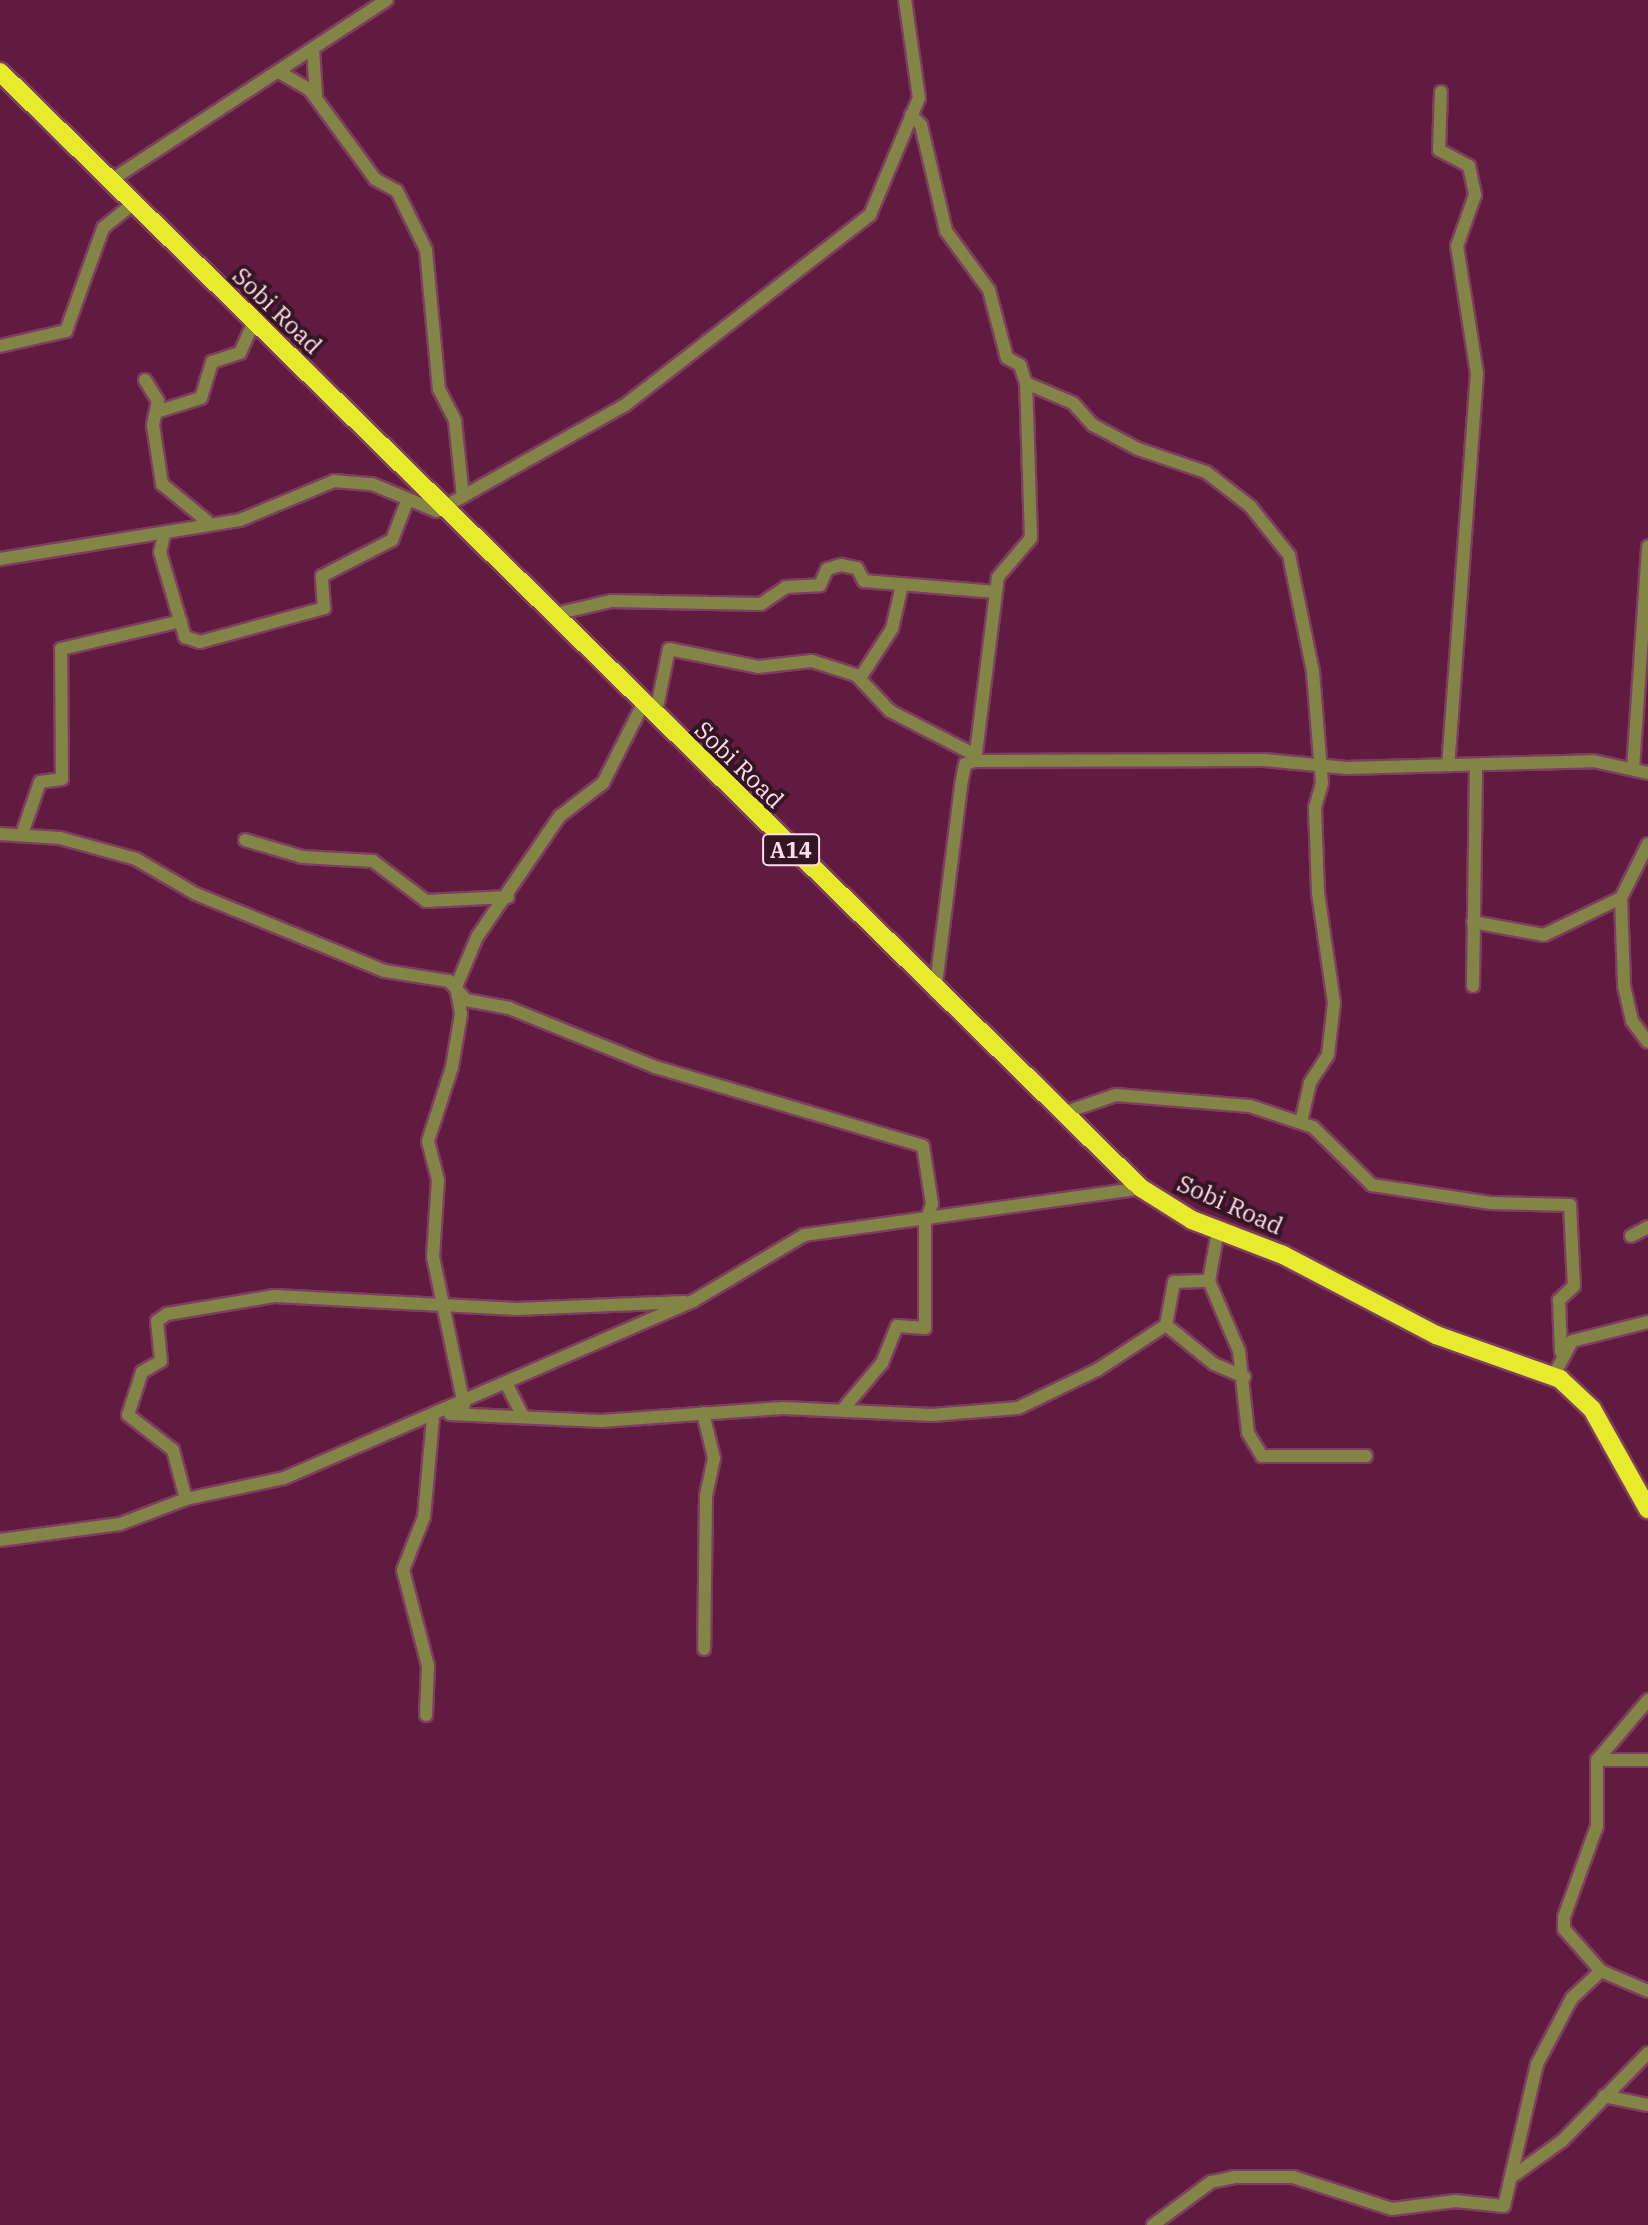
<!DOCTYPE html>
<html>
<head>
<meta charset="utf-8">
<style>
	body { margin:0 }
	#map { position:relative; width:1648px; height:2225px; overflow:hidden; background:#611b41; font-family:"IBM Plex Serif",serif }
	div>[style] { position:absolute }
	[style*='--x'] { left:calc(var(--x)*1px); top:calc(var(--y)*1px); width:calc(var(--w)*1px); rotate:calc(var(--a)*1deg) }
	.roads { filter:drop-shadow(2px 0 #7d3e5f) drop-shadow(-2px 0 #7d3e5f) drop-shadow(0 2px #7d3e5f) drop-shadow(0 -2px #7d3e5f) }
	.minor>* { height:12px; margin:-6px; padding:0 6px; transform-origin:6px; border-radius:6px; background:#828546 }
	.highway>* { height:18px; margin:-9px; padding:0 9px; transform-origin:9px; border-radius:9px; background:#e8eb2c }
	span { translate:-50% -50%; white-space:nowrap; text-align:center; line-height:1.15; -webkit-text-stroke:8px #341524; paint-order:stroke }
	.shield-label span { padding:2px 6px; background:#341524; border:2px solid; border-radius:6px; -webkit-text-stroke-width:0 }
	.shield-label { font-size:22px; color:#ffdcea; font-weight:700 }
	.street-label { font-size:24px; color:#ffdcea }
</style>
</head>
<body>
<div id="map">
	<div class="roads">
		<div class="minor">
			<i style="--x:313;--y:49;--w:47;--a:86.3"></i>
			<i style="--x:279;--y:72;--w:34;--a:30"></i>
			<i style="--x:309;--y:89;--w:112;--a:53.7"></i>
			<i style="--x:375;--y:179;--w:25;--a:29"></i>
			<i style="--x:397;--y:191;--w:66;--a:63.8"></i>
			<i style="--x:426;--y:250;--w:140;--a:84.7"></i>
			<i style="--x:439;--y:389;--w:36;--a:63"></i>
			<i style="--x:455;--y:421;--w:76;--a:84"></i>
			<i style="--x:1441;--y:92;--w:58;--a:92"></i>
			<i style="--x:1439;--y:150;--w:34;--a:28"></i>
			<i style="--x:1469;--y:166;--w:30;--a:78"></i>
			<i style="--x:1475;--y:195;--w:54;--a:109.4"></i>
			<i style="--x:1457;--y:246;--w:129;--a:81.1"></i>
			<i style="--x:1477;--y:373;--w:393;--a:94.2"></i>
			<i style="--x:911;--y:115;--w:14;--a:45"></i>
			<i style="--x:921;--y:125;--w:109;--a:76.7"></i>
			<i style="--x:946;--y:231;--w:73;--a:53.9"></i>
			<i style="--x:989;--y:290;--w:70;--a:75.2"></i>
			<i style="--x:1007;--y:358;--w:15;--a:28"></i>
			<i style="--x:1020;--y:365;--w:19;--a:72"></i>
			<i style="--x:1026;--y:383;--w:51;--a:23.1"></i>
			<i style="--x:1073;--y:403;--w:30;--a:48"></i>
			<i style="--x:1093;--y:425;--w:51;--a:28.1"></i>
			<i style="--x:1138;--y:449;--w:72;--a:18.7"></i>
			<i style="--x:1206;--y:472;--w:56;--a:37.7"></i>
			<i style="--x:1250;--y:506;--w:63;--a:51.5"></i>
			<i style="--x:1289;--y:555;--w:119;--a:78.4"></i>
			<i style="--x:1313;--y:672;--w:111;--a:85.4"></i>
			<i style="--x:1322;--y:783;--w:25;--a:106"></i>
			<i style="--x:1315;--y:807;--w:86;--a:88"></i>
			<i style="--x:1318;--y:893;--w:111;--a:81.7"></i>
			<i style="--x:1334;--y:1003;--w:52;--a:96.6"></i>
			<i style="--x:1328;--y:1055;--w:33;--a:123"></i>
			<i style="--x:1310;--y:1083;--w:39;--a:103"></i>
			<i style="--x:113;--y:179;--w:327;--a:-33.2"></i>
			<i style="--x:0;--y:346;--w:68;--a:-12.8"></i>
			<i style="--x:66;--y:331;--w:109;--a:-70.2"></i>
			<i style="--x:103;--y:228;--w:41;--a:-39.1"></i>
			<i style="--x:145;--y:380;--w:25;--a:58"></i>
			<i style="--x:158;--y:401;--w:25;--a:102"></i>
			<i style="--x:153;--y:425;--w:60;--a:81.3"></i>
			<i style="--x:162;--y:484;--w:58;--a:39.4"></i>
			<i style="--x:156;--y:412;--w:47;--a:-17.3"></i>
			<i style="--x:201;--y:398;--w:38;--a:-73"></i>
			<i style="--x:212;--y:362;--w:29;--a:-18"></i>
			<i style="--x:240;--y:353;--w:32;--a:-66"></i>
			<i style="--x:164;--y:535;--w:17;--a:103"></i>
			<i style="--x:160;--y:552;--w:89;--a:73.6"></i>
			<i style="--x:185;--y:637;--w:16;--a:18"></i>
			<i style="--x:200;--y:642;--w:129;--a:-15.3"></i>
			<i style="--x:324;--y:608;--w:32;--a:-94"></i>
			<i style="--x:322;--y:576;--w:79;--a:-27.2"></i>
			<i style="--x:392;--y:540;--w:44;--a:-68.7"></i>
			<i style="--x:0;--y:559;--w:243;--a:-9.2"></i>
			<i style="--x:240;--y:520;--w:102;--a:-22.5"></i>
			<i style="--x:334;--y:481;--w:38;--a:5"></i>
			<i style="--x:372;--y:484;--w:70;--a:22.6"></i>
			<i style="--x:437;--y:511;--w:216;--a:-29.4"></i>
			<i style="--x:625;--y:405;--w:310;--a:-37.8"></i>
			<i style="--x:870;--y:215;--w:127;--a:-67.3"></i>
			<i style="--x:919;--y:98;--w:99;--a:-98.1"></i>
			<i style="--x:555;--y:614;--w:57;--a:-13.1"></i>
			<i style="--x:611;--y:601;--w:150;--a:1.1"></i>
			<i style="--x:761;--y:604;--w:30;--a:-34"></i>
			<i style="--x:786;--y:587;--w:34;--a:-3"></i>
			<i style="--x:820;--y:585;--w:17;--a:-66"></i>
			<i style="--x:827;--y:569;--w:15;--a:-16"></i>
			<i style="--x:841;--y:565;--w:16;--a:11"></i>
			<i style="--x:857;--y:568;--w:15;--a:62"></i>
			<i style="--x:864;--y:581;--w:132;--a:4.8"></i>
			<i style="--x:860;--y:678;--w:59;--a:-56.9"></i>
			<i style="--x:892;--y:629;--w:45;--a:-77.2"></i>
			<i style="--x:655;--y:717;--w:69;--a:-78.4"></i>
			<i style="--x:669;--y:649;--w:91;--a:11.4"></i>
			<i style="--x:758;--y:667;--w:54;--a:-6.3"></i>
			<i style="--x:812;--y:661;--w:46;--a:17.7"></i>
			<i style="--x:856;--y:675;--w:50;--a:46.6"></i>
			<i style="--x:890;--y:711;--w:96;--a:27.4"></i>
			<i style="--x:975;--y:761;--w:185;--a:-82.9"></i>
			<i style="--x:998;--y:577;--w:51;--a:-49.8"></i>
			<i style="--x:1031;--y:538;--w:155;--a:-91.8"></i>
			<i style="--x:1633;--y:769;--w:223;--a:-86.1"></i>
			<i style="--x:0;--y:834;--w:60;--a:3.8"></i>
			<i style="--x:60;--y:838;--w:79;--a:15.4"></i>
			<i style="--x:136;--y:859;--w:69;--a:30.3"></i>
			<i style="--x:196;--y:894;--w:204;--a:22.2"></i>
			<i style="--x:385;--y:971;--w:65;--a:8.9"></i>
			<i style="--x:449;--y:981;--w:25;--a:48"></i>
			<i style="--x:466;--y:1000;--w:44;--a:10.5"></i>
			<i style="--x:509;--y:1008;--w:157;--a:22"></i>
			<i style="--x:655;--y:1067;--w:279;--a:16.4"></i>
			<i style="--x:923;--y:1146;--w:59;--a:81.2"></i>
			<i style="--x:932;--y:1204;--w:21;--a:109"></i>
			<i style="--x:925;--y:1224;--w:104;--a:90"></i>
			<i style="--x:925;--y:1328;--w:28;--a:-176"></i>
			<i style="--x:897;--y:1326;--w:40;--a:112"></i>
			<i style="--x:882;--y:1363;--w:59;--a:130.2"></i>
			<i style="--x:22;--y:834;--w:55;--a:-70.9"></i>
			<i style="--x:40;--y:782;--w:22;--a:-8"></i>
			<i style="--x:62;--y:779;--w:130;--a:-90.4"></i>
			<i style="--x:61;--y:649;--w:123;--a:-13.1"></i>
			<i style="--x:245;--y:840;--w:59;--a:16.6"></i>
			<i style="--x:302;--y:857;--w:71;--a:3.2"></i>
			<i style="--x:373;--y:861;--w:66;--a:37"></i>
			<i style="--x:426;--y:901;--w:82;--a:-2.8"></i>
			<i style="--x:1648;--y:844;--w:60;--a:116.6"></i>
			<i style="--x:1621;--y:898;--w:88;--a:88"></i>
			<i style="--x:1624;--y:986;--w:36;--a:77"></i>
			<i style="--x:1632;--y:1021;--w:26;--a:53"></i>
			<i style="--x:1473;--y:922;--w:72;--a:10.4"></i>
			<i style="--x:1544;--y:935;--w:85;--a:-25.7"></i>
			<i style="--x:1473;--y:986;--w:220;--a:-89.2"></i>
			<i style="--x:935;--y:992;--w:209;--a:-82.8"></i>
			<i style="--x:961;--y:785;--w:21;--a:-79"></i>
			<i style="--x:965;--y:764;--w:10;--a:-17"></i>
			<i style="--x:975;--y:761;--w:290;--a:-0.2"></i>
			<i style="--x:1265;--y:760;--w:82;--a:5.6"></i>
			<i style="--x:1347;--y:768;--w:246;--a:-1.6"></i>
			<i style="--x:1593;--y:761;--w:56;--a:12.3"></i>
			<i style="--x:1063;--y:1113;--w:56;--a:-18.8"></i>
			<i style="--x:1116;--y:1095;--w:134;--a:4.7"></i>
			<i style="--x:1250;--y:1106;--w:66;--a:18.4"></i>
			<i style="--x:1313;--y:1127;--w:83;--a:44.5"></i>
			<i style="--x:1372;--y:1185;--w:120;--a:8.6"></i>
			<i style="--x:1491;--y:1203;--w:79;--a:1.5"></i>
			<i style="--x:1570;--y:1205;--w:81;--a:87.2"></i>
			<i style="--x:1574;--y:1286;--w:21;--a:137"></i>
			<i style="--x:1559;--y:1300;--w:52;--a:87.8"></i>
			<i style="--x:1631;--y:1236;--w:19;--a:-28"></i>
			<i style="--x:1209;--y:1281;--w:76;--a:66.8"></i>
			<i style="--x:1239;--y:1351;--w:82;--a:83.7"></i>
			<i style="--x:1248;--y:1433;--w:27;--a:59"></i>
			<i style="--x:1262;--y:1456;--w:104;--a:0"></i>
			<i style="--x:1166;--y:1325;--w:62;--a:39.1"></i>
			<i style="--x:1214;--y:1364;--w:33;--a:23"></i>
			<i style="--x:1554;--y:1375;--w:38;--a:-62"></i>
			<i style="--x:1572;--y:1341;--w:78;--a:-14"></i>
			<i style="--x:507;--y:1385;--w:33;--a:63"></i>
			<i style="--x:464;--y:1405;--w:151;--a:-101.8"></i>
			<i style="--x:433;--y:1257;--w:77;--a:-86.3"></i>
			<i style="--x:438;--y:1180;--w:40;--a:-104.4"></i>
			<i style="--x:428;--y:1141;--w:78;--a:-72"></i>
			<i style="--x:452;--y:1067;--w:54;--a:-80.4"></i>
			<i style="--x:461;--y:1014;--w:27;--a:-100"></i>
			<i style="--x:456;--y:987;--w:54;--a:-67.2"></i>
			<i style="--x:477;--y:937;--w:147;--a:-55.6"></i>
			<i style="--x:560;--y:816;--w:54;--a:-37.5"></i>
			<i style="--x:603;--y:783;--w:86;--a:-63.1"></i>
			<i style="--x:703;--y:1413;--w:46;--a:76.3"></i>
			<i style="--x:714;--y:1458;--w:39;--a:102"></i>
			<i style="--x:706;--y:1496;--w:153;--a:90.7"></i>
			<i style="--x:450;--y:1414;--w:151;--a:2.7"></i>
			<i style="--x:601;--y:1421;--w:182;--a:-4.1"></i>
			<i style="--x:783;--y:1408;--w:149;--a:2.7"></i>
			<i style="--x:932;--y:1415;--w:86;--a:-4.7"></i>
			<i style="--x:1018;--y:1408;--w:88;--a:-25.7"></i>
			<i style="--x:1097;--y:1370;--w:82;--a:-33.1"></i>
			<i style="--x:1166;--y:1325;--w:44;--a:-79.5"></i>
			<i style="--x:1174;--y:1282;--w:35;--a:-2"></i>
			<i style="--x:1209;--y:1281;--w:51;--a:-79.8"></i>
			<i style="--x:186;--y:1499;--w:51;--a:-104.9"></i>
			<i style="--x:173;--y:1450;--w:57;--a:-142.1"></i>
			<i style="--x:128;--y:1415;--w:45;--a:-72"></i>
			<i style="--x:142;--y:1372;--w:22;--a:-30"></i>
			<i style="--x:161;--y:1361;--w:40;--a:-95.7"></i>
			<i style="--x:157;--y:1321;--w:12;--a:-35"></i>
			<i style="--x:167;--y:1314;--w:109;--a:-9.5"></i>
			<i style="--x:275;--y:1296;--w:242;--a:3.1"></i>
			<i style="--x:517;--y:1309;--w:168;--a:-2.4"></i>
			<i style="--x:0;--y:1540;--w:121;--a:-7.6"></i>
			<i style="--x:120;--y:1524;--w:71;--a:-20.7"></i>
			<i style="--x:186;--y:1499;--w:100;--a:-12.1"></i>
			<i style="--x:284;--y:1478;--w:446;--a:-23.4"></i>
			<i style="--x:693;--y:1301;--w:129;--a:-30.7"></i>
			<i style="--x:804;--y:1235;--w:340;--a:-7.9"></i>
			<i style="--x:426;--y:1715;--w:49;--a:-87.7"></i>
			<i style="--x:428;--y:1666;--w:99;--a:-104.6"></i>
			<i style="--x:403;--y:1570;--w:57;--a:-68.4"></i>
			<i style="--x:424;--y:1517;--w:98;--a:-84.8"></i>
			<i style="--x:1597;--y:1760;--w:51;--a:0"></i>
			<i style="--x:1601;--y:1971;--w:56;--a:-131.4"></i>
			<i style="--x:1564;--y:1929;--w:12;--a:-90"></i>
			<i style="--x:1564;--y:1917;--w:97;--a:-70.1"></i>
			<i style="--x:1597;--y:1826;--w:66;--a:-90"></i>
			<i style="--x:1597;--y:1760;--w:79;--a:-49.6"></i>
			<i style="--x:1604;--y:2096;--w:45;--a:11.6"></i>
			<i style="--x:1512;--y:2177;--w:62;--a:-35.8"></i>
			<i style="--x:1562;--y:2141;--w:123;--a:-45.7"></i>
			<i style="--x:1153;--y:2225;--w:72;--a:-36.6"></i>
			<i style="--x:1211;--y:2182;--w:24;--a:-12"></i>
			<i style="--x:1234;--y:2177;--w:59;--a:0"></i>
			<i style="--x:1293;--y:2177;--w:104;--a:17.9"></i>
			<i style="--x:1392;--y:2209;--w:64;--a:-7.2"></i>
			<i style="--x:1455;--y:2201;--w:49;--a:5.8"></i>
			<i style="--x:1504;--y:2206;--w:146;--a:-76.9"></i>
			<i style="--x:1537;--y:2064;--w:75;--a:-62.1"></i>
			<i style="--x:1572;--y:1998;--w:40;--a:-43"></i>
			<i style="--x:1601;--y:1971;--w:51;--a:23.1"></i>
		</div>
		<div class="highway">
			<i style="--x:0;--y:72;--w:1596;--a:44.37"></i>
			<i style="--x:1141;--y:1188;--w:60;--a:32.1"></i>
			<i style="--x:1192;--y:1220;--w:97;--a:21"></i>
			<i style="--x:1283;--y:1255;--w:173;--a:27.6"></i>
			<i style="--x:1436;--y:1335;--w:132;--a:19.5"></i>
			<i style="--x:1560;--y:1379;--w:44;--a:43.2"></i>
			<i style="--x:1592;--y:1409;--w:115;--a:60.8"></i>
		</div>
	</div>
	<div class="shield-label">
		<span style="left:791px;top:850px">A14</span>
	</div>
	<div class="street-label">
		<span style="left:277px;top:311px;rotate:44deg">Sobi Road</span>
		<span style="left:739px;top:765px;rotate:44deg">Sobi Road</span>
		<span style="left:1230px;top:1205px;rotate:24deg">Sobi Road</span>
	</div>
</div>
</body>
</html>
